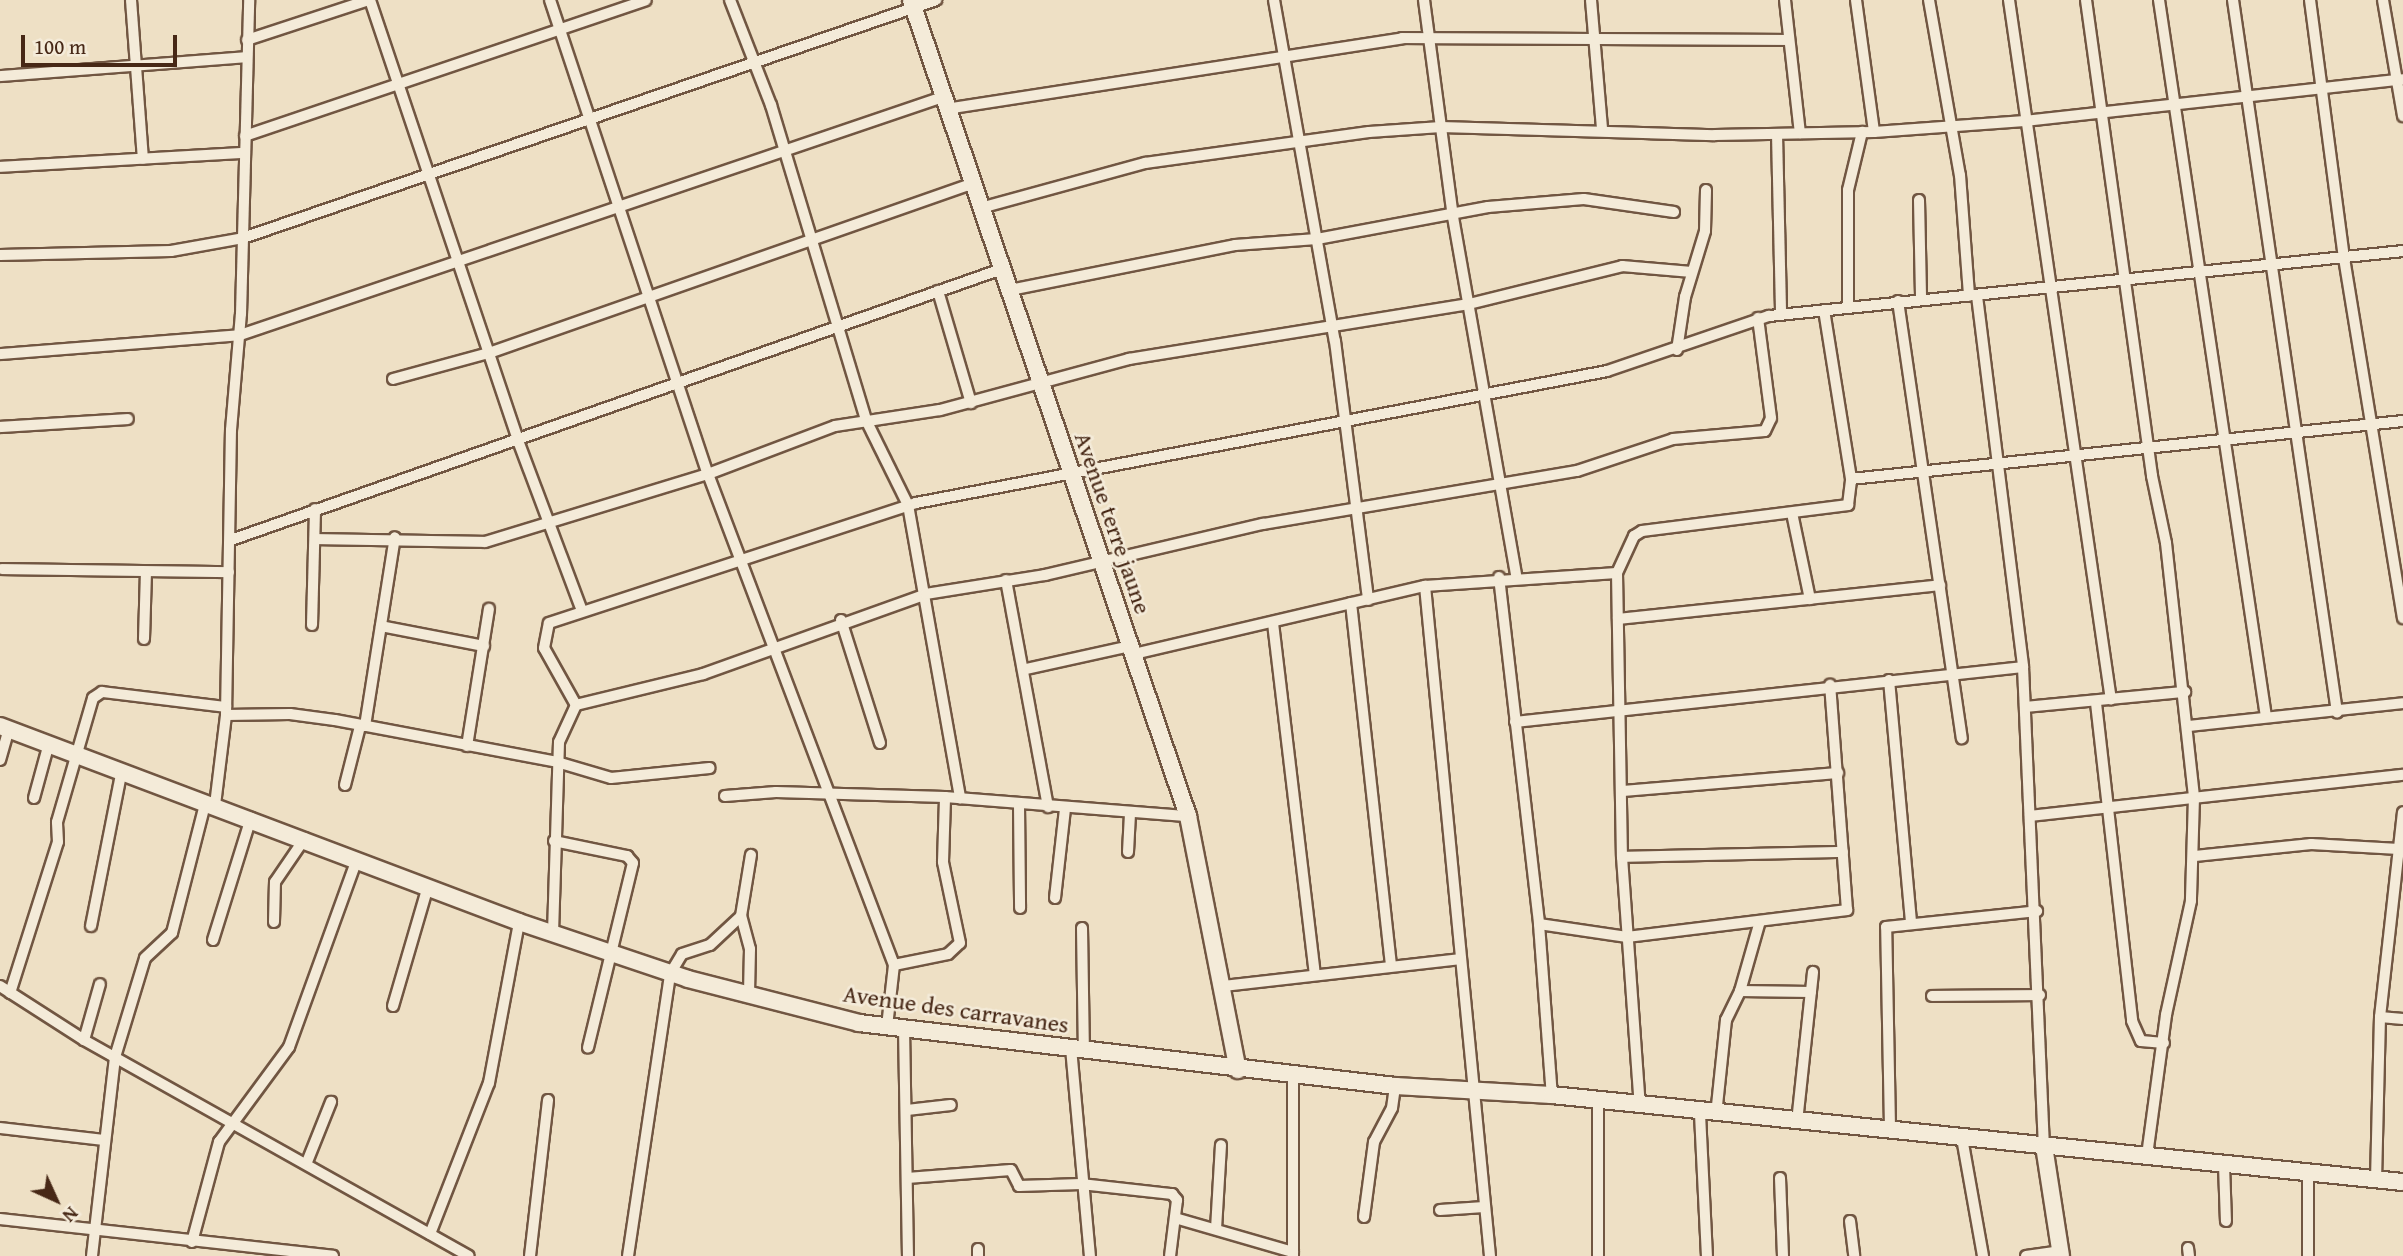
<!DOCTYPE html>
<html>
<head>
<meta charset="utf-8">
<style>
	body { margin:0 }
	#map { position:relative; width:2403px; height:1256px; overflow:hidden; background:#eee0c5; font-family:"Gentium Book Plus",serif }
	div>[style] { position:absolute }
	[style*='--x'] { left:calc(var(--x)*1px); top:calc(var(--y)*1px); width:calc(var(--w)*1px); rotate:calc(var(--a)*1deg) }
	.roads { filter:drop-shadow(2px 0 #715642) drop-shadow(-2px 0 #715642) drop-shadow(0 2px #715642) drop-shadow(0 -2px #715642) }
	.street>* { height:10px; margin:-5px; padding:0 5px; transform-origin:5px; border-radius:5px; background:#f4ebd9 }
	.secondary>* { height:16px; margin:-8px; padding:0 8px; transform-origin:8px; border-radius:8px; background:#f4ebd9 }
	span { translate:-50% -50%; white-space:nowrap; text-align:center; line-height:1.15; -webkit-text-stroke:5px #f4ebd9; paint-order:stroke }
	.street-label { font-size:24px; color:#472816 }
	.north { position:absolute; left:21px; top:1165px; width:70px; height:70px; -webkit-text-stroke:5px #f4ebd9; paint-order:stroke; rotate:135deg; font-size:19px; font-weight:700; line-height:28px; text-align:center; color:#472816 }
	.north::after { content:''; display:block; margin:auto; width:24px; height:32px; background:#472816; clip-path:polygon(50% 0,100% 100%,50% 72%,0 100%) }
	.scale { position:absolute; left:21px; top:35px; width:156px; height:32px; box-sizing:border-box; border:4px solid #472816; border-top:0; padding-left:9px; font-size:21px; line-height:24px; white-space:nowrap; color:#472816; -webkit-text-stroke:5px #f4ebd9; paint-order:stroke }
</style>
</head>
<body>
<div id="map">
	<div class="roads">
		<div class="street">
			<i style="--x:131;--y:0;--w:159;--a:85.7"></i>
			<i style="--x:370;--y:0;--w:462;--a:71.4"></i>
			<i style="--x:517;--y:438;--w:185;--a:69.4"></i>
			<i style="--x:550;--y:0;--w:500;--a:71.6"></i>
			<i style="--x:708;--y:474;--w:525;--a:69.25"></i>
			<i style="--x:894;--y:965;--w:61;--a:96.5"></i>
			<i style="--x:730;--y:0;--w:113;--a:68.7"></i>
			<i style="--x:771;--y:105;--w:329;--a:73.2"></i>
			<i style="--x:866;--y:420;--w:95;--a:63.7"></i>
			<i style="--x:908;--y:505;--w:298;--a:79.9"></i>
			<i style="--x:1274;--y:0;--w:346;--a:79.9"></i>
			<i style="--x:1335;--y:341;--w:261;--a:82.7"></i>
			<i style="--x:1424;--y:0;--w:219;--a:82.4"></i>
			<i style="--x:1453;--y:217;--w:364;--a:80"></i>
			<i style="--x:1591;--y:0;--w:129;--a:85.1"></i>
			<i style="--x:1785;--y:0;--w:134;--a:83.6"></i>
			<i style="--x:1856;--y:0;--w:133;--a:82.2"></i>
			<i style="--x:1929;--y:0;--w:178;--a:80"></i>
			<i style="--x:1960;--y:175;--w:121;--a:85.7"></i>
			<i style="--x:2009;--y:0;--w:707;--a:81.71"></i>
			<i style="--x:2086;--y:0;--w:481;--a:82.1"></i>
			<i style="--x:2152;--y:476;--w:68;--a:78.2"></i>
			<i style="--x:2166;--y:543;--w:256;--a:83.7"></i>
			<i style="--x:2194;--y:797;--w:104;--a:91.7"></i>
			<i style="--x:2191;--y:901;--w:117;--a:102.4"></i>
			<i style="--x:2166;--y:1015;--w:142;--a:97.7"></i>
			<i style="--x:2159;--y:0;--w:725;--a:81.51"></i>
			<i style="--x:2233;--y:0;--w:720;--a:81.69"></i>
			<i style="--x:2310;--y:0;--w:260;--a:82.5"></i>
			<i style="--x:2344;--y:258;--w:365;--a:80.7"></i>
			<i style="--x:2383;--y:0;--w:118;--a:80.2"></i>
			<i style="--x:247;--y:40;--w:128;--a:-18.2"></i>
			<i style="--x:0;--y:76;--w:247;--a:-4.4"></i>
			<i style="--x:946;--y:109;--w:461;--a:-8.8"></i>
			<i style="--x:1402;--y:38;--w:387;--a:0.3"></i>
			<i style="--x:1777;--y:134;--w:179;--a:88.7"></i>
			<i style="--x:245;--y:136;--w:423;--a:-18.7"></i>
			<i style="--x:0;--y:167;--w:245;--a:-3.3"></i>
			<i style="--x:1919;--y:200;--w:99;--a:88.8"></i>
			<i style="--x:984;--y:207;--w:167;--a:-15.3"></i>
			<i style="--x:1145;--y:163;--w:226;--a:-7.9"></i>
			<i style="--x:1369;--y:132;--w:72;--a:-4"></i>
			<i style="--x:1441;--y:127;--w:274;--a:1.7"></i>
			<i style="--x:1715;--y:135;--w:159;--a:-1.1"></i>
			<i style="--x:1874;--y:132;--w:151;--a:-4.2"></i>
			<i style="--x:2025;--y:121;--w:380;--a:-6.3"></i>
			<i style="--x:0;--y:255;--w:171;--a:-1.3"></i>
			<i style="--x:171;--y:251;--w:73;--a:-10.2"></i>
			<i style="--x:243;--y:238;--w:733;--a:-18.95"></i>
			<i style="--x:1010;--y:290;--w:229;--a:-11.3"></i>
			<i style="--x:1235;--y:245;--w:82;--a:-4.2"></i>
			<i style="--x:1317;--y:239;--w:174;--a:-10.6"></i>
			<i style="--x:1488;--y:207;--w:96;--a:-4.8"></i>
			<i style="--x:1584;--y:199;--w:91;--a:8.2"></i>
			<i style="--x:938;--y:291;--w:117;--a:73.6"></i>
			<i style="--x:1977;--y:296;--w:374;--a:82.9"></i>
			<i style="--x:2023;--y:667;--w:479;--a:87.5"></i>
			<i style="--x:1898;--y:301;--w:442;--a:81.7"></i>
			<i style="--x:1848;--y:306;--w:116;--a:-90"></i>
			<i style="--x:1848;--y:190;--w:60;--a:-76.4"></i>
			<i style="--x:1824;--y:310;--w:171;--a:80.9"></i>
			<i style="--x:1677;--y:350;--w:54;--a:-81.4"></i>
			<i style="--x:1685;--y:297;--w:69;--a:-73.1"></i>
			<i style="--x:1705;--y:231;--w:41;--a:-88.6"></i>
			<i style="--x:0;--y:354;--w:241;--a:-4.5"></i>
			<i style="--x:240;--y:335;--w:742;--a:-18.7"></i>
			<i style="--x:393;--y:379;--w:99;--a:-15.2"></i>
			<i style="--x:489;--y:353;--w:514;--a:-19.32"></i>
			<i style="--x:0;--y:427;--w:128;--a:-3.6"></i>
			<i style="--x:1792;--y:513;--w:88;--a:78.2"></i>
			<i style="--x:317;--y:539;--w:168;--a:1"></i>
			<i style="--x:485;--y:542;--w:233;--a:-17"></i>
			<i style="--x:708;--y:474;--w:136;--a:-20.7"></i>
			<i style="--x:835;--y:426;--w:106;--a:-8.7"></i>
			<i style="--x:940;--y:410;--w:196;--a:-15.1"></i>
			<i style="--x:1129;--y:359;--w:344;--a:-9.2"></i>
			<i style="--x:1469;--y:304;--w:158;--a:-13.9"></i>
			<i style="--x:1622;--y:266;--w:70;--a:4.9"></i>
			<i style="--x:231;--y:540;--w:817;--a:-19.37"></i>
			<i style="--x:2;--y:569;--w:227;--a:0.8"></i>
			<i style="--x:1617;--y:573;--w:284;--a:89"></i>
			<i style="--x:1622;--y:857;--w:250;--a:85.9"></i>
			<i style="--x:1499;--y:577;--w:349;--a:83.4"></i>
			<i style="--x:1539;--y:924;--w:171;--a:85.7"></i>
			<i style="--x:1006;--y:580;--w:231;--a:79.5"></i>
			<i style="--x:1425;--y:586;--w:673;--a:84.46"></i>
			<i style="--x:1351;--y:603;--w:365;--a:83.7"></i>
			<i style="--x:1618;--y:619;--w:324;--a:-6"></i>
			<i style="--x:841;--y:620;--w:129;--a:72.4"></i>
			<i style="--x:1273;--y:623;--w:354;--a:83.2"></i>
			<i style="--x:312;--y:625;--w:116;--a:-88.5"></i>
			<i style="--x:381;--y:626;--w:105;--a:11"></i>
			<i style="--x:144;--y:639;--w:66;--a:-88.3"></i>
			<i style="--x:1134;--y:654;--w:299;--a:-13.2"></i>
			<i style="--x:1425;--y:586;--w:192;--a:-3.9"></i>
			<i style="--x:1617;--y:573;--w:41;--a:-65.3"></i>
			<i style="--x:1634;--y:536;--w:9;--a:-32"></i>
			<i style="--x:1642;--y:531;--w:208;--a:-7.2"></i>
			<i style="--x:1848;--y:505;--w:26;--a:-83"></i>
			<i style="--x:1851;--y:479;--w:555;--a:-6"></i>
			<i style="--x:1026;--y:669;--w:107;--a:-12.4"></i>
			<i style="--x:1889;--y:680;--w:245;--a:84.8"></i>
			<i style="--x:2096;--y:703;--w:320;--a:83.5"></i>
			<i style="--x:2132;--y:1021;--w:22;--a:66"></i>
			<i style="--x:2141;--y:1041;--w:23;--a:5"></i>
			<i style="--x:576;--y:705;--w:131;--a:-13.7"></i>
			<i style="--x:703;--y:674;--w:237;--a:-19.7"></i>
			<i style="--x:926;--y:594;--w:121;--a:-9.1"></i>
			<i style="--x:1045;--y:575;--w:224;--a:-13.2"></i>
			<i style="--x:1263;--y:524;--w:318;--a:-9.6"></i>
			<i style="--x:1577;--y:471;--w:101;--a:-18.4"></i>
			<i style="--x:1673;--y:439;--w:92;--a:-5"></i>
			<i style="--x:1765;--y:431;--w:14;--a:-65"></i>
			<i style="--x:1771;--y:418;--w:101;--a:-97.4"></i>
			<i style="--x:2025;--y:707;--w:161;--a:-5.4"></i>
			<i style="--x:226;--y:715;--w:64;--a:-0.9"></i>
			<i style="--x:290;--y:714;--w:45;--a:7.6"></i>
			<i style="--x:335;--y:720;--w:226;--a:10.7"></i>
			<i style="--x:557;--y:762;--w:56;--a:16.5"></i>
			<i style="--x:611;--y:778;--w:99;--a:-5.8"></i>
			<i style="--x:1515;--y:722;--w:511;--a:-6.18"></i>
			<i style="--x:365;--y:726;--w:191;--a:-81"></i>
			<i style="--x:2189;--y:726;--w:215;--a:-6.1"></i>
			<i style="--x:467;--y:746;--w:139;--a:-80.9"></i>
			<i style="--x:0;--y:760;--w:32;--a:-74"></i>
			<i style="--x:345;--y:785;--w:61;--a:-75.7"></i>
			<i style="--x:1622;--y:791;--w:217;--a:-4.8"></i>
			<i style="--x:725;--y:796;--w:51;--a:-4.5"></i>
			<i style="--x:776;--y:792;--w:169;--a:1.7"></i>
			<i style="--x:945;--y:797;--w:244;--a:4.5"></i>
			<i style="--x:34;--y:798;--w:57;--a:-74.7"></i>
			<i style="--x:215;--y:805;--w:91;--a:-83"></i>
			<i style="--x:226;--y:715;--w:285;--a:-89"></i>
			<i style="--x:231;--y:430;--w:116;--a:-85.1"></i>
			<i style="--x:241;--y:314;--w:314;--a:-88.5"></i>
			<i style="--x:1019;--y:805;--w:103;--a:89.4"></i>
			<i style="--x:2030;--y:816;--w:375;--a:-6.3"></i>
			<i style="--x:554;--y:841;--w:75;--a:11.6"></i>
			<i style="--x:627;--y:856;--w:9;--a:49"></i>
			<i style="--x:633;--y:863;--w:190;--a:103.7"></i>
			<i style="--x:1128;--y:852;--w:38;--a:-87"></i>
			<i style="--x:2195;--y:856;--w:117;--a:-5.9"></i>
			<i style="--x:2311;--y:844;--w:88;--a:3.3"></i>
			<i style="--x:1622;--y:857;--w:221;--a:-1.3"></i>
			<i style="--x:1055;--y:898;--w:90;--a:-83.6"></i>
			<i style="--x:1760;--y:921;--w:73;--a:105.9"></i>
			<i style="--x:1740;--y:991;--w:71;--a:0.8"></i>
			<i style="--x:274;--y:922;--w:40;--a:-88.6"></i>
			<i style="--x:275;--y:882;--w:53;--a:-55.7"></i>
			<i style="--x:1539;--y:924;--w:89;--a:8.4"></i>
			<i style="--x:1627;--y:937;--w:222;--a:-7"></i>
			<i style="--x:1847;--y:910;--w:226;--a:-94.3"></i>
			<i style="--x:91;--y:926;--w:159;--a:-78.8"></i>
			<i style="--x:1082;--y:928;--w:122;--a:89.1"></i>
			<i style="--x:553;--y:933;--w:191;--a:-88.2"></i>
			<i style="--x:559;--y:742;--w:41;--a:-65.3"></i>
			<i style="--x:576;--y:705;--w:65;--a:-119.3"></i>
			<i style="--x:544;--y:648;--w:25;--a:-79"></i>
			<i style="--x:549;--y:623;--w:386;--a:-18.1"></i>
			<i style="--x:916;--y:503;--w:703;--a:-10.81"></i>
			<i style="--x:1607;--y:371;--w:171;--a:-18.8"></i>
			<i style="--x:1769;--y:316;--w:637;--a:-5.85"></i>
			<i style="--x:213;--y:940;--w:128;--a:-72.7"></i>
			<i style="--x:894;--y:965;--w:55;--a:-11.5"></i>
			<i style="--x:948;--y:954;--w:16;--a:-43"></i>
			<i style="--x:960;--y:943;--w:83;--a:-101.9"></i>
			<i style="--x:943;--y:862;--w:65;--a:-88.2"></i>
			<i style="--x:0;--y:986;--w:100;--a:32.7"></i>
			<i style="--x:84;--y:1040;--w:441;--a:29.3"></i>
			<i style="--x:1224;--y:986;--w:238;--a:-6.5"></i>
			<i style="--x:10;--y:993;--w:158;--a:-72.4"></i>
			<i style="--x:58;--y:842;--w:20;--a:-93"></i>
			<i style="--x:57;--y:822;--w:129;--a:-73.8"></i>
			<i style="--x:93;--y:698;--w:11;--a:-34"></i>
			<i style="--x:102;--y:692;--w:125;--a:6.9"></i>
			<i style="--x:749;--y:993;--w:44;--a:-88.7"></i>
			<i style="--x:750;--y:949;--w:34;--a:-105"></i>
			<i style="--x:741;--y:916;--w:62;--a:-80.7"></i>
			<i style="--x:1932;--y:996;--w:108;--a:-0.5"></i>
			<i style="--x:393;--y:1006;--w:125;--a:-73.7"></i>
			<i style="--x:2380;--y:1017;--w:23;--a:5"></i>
			<i style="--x:904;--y:1028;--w:228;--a:89"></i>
			<i style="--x:84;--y:1040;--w:58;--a:-74.1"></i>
			<i style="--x:1071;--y:1048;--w:209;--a:84.8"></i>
			<i style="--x:1598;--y:1100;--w:156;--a:90"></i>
			<i style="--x:907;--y:1110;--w:44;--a:-6.5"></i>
			<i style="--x:1700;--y:1114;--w:142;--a:87.2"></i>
			<i style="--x:1716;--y:1115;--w:96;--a:-84"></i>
			<i style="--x:1726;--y:1020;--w:32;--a:-64"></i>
			<i style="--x:1797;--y:1122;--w:151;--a:-83.9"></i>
			<i style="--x:1890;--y:1127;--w:200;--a:-91.1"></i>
			<i style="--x:1886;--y:927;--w:152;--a:-6"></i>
			<i style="--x:0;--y:1128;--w:104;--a:6.6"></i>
			<i style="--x:1962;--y:1138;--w:120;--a:79.9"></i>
			<i style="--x:307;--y:1162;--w:65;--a:-68.2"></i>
			<i style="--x:2224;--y:1165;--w:56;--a:88"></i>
			<i style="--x:907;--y:1178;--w:104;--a:-4.4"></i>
			<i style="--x:1011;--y:1170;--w:18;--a:63"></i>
			<i style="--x:1019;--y:1186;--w:62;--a:-1.8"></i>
			<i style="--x:1081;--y:1184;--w:92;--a:6.3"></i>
			<i style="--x:1172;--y:1194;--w:8;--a:50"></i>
			<i style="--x:1177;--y:1200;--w:56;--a:97.1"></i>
			<i style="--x:1780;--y:1178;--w:78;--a:87.8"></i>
			<i style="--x:2376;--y:1180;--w:163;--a:-88.6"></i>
			<i style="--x:2380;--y:1017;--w:206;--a:-83.6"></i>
			<i style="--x:1440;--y:1210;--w:44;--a:-3.9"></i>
			<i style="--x:1364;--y:1217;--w:76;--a:-82.4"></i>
			<i style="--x:1374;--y:1142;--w:38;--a:-62"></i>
			<i style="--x:1392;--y:1108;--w:22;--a:-82"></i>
			<i style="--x:1175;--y:1218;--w:123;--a:16.1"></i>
			<i style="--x:0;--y:1219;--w:335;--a:6.3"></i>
			<i style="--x:1850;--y:1221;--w:35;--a:83"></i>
			<i style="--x:1216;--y:1229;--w:84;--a:-86.6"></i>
			<i style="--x:430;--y:1234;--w:162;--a:-68.7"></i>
			<i style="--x:489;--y:1083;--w:164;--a:-79.4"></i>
			<i style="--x:192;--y:1242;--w:104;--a:-74.9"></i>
			<i style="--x:219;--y:1142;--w:118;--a:-53.6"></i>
			<i style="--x:289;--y:1047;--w:200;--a:-70.1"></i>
			<i style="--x:2188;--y:1248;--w:8;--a:83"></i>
			<i style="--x:92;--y:1256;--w:200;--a:-83.4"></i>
			<i style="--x:115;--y:1057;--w:103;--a:-73.1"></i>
			<i style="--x:145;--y:958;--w:37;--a:-43"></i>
			<i style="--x:172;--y:933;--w:136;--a:-75.6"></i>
			<i style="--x:530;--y:1256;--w:157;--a:-83.4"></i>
			<i style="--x:628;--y:1256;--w:285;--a:-81.5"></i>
			<i style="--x:670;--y:974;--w:23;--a:-59"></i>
			<i style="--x:682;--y:954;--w:29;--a:-18"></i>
			<i style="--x:710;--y:945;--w:42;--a:-43.1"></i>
			<i style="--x:978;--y:1256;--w:7;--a:-90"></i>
			<i style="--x:1293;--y:1256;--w:181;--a:-90"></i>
			<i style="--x:2026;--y:1256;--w:34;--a:-8"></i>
			<i style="--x:2308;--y:1256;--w:83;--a:-90"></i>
		</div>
		<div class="secondary">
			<i style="--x:911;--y:0;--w:862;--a:71.25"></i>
			<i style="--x:1188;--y:816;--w:259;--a:78.9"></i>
			<i style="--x:0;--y:726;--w:555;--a:20.69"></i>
			<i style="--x:519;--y:922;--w:178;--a:18.6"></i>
			<i style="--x:688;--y:979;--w:177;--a:14.4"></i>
			<i style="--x:859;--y:1023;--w:540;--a:6.7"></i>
			<i style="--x:1395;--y:1086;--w:157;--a:3.3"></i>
			<i style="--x:1552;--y:1095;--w:855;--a:5.84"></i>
			<i style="--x:2044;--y:1146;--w:111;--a:81.2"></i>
		</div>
	</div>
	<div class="street-label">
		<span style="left:1113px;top:523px;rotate:71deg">Avenue terre jaune</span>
		<span style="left:956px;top:1009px;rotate:8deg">Avenue des carravanes</span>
	</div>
	<div class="north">N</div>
	<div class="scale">100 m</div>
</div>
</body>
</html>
